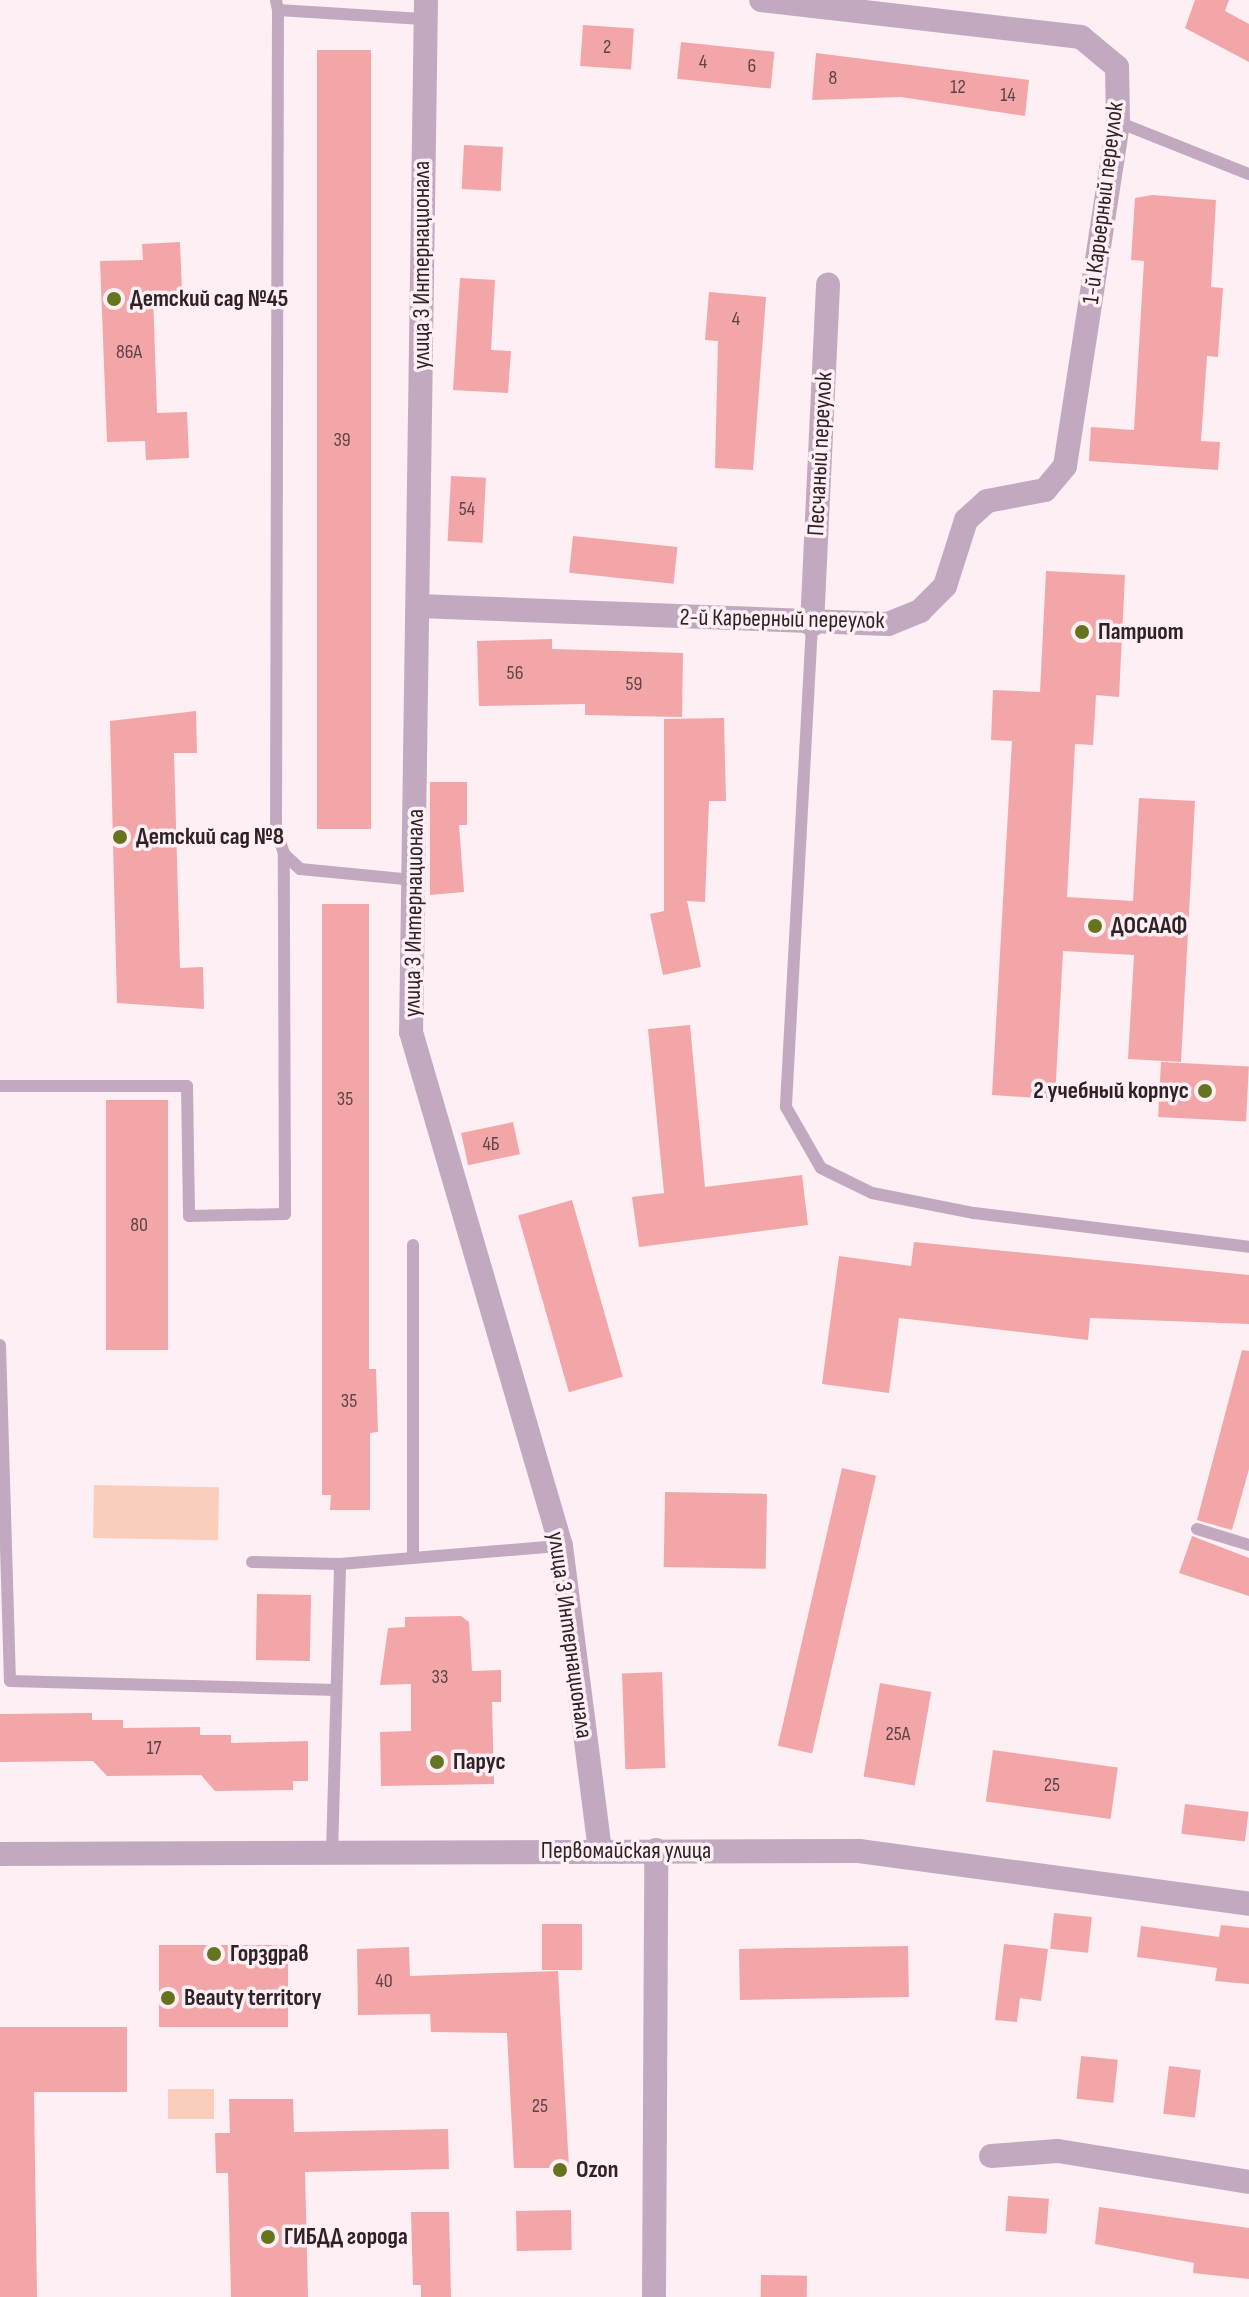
<!DOCTYPE html>
<html>
<head>
<meta charset="utf-8">
<style>
	body { margin:0 }
	#map { position:relative; width:1249px; height:2297px; overflow:hidden; background:#fdeff4; font-family:"Sofia Sans Condensed",sans-serif }
	div>[style] { position:absolute }
	[style*='--x'] { left:calc(var(--x)*1px); top:calc(var(--y)*1px); width:calc(var(--w)*1px); rotate:calc(var(--a)*1deg) }
	.green>* { inset:0; background:#facebb; transform-origin:0 0 }
	.building>* { inset:0; background:#f3a6a7; transform-origin:0 0 }
	.lane>* { height:12px; margin:-6px; padding:0 6px; transform-origin:6px; border-radius:6px; background:#c2a9bf }
	.street>* { height:24px; margin:-12px; padding:0 12px; transform-origin:12px; border-radius:12px; background:#c2a9bf }
	.dots>* { width:22px; height:22px; translate:-50% -50%; box-sizing:border-box; border:4px solid #fdeff4; border-radius:50% }
	span { translate:-50% -50%; white-space:nowrap; text-align:center; line-height:1.15; -webkit-text-stroke:7px #fdeff4; paint-order:stroke }
	.number-label { font-size:20px; color:#5f4347 }
	.number-label span { -webkit-text-stroke-width:0 }
	.street-label { font-size:24px; color:#2e2227 }
	.poi-label { font-size:24px; color:#2e2227; font-weight:700 }
	.left { translate:0 -50%; text-align:left }
	.right { translate:-100% -50%; text-align:right }
</style>
</head>
<body>
<div id="map">
	<div class="green">
		<i style="left:94px;top:1485px;width:125px;height:53px;rotate:1deg"></i>
		<i style="left:168px;top:2089px;width:46px;height:30px"></i>
	</div>
	<div class="building">
		<i style="clip-path:polygon(1195px 0,1229px 0,1225px 11px,1249px 24px,1249px 62px,1185px 28px)"></i>
		<i style="left:583px;top:25px;width:51px;height:41px;rotate:4deg"></i>
		<i style="left:681px;top:42px;width:94px;height:37px;rotate:6deg"></i>
		<i style="left:317px;top:50px;width:54px;height:779px"></i>
		<i style="clip-path:polygon(816px 53px,1029px 80px,1025px 116px,901px 97px,812px 100px)"></i>
		<i style="left:464px;top:145px;width:39px;height:44px;rotate:3deg"></i>
		<i style="clip-path:polygon(1152px 195px,1216px 200px,1211px 287px,1223px 288px,1218px 357px,1207px 356px,1201px 441px,1220px 442px,1218px 470px,1089px 461px,1091px 427px,1134px 430px,1144px 261px,1131px 260px,1135px 198px)"></i>
		<i style="clip-path:polygon(180px 242px,182px 292px,153px 293px,157px 413px,187px 412px,189px 458px,146px 460px,145px 441px,107px 442px,100px 261px,143px 260px,142px 244px)"></i>
		<i style="clip-path:polygon(460px 278px,495px 280px,491px 350px,511px 351px,508px 393px,453px 390px)"></i>
		<i style="clip-path:polygon(709px 292px,766px 297px,753px 470px,715px 468px,718px 341px,705px 340px)"></i>
		<i style="left:451px;top:476px;width:35px;height:65px;rotate:3deg"></i>
		<i style="left:573px;top:536px;width:105px;height:37px;rotate:6deg"></i>
		<i style="clip-path:polygon(1046px 571px,1125px 575px,1119px 697px,1096px 695px,1093px 745px,1075px 744px,1067px 897px,1133px 901px,1139px 798px,1195px 801px,1181px 1062px,1128px 1059px,1134px 955px,1063px 951px,1055px 1099px,992px 1095px,1012px 741px,991px 740px,993px 690px,1040px 692px)"></i>
		<i style="clip-path:polygon(552px 639px,552px 649px,683px 653px,682px 717px,585px 715px,585px 704px,479px 706px,477px 641px)"></i>
		<i style="clip-path:polygon(196px 711px,197px 753px,174px 753px,180px 968px,203px 967px,204px 1009px,117px 1003px,110px 721px)"></i>
		<i style="clip-path:polygon(724px 718px,726px 801px,709px 801px,705px 902px,687px 901px,701px 967px,663px 975px,650px 914px,664px 911px,664px 719px)"></i>
		<i style="clip-path:polygon(430px 782px,467px 782px,467px 825px,459px 825px,464px 892px,430px 895px)"></i>
		<i style="clip-path:polygon(322px 904px,369px 904px,369px 1369px,376px 1369px,378px 1432px,370px 1433px,370px 1510px,330px 1510px,331px 1495px,322px 1495px)"></i>
		<i style="clip-path:polygon(690px 1025px,705px 1187px,802px 1175px,808px 1225px,639px 1247px,632px 1197px,664px 1193px,648px 1029px)"></i>
		<i style="left:1161px;top:1062px;width:88px;height:55px;rotate:3deg"></i>
		<i style="left:106px;top:1100px;width:62px;height:250px"></i>
		<i style="left:513px;top:1122px;width:33px;height:53px;rotate:78deg"></i>
		<i style="left:572px;top:1200px;width:184px;height:56px;rotate:74deg"></i>
		<i style="clip-path:polygon(914px 1242px,1249px 1275px,1249px 1324px,1090px 1318px,1088px 1340px,899px 1318px,889px 1393px,822px 1384px,839px 1256px,911px 1266px)"></i>
		<i style="clip-path:polygon(1242px 1350px,1249px 1351px,1249px 1469px,1232px 1530px,1197px 1520px)"></i>
		<i style="left:842px;top:1468px;width:35px;height:285px;rotate:13deg"></i>
		<i style="left:665px;top:1492px;width:102px;height:75px;rotate:1deg"></i>
		<i style="clip-path:polygon(1192px 1536px,1249px 1558px,1249px 1596px,1179px 1573px)"></i>
		<i style="left:257px;top:1594px;width:54px;height:66px;rotate:1deg"></i>
		<i style="clip-path:polygon(461px 1616px,469px 1622px,472px 1671px,501px 1670px,501px 1702px,492px 1702px,494px 1784px,381px 1786px,380px 1732px,411px 1731px,411px 1684px,380px 1685px,388px 1628px,405px 1627px,405px 1617px)"></i>
		<i style="left:662px;top:1672px;width:96px;height:40px;rotate:88deg"></i>
		<i style="left:880px;top:1683px;width:52px;height:95px;rotate:10deg"></i>
		<i style="clip-path:polygon(92px 1713px,92px 1720px,123px 1720px,123px 1728px,200px 1727px,200px 1735px,231px 1735px,231px 1743px,308px 1741px,308px 1781px,293px 1781px,293px 1790px,215px 1791px,201px 1775px,107px 1776px,93px 1761px,0 1762px,0 1714px)"></i>
		<i style="left:993px;top:1750px;width:126px;height:52px;rotate:8deg"></i>
		<i style="left:1185px;top:1804px;width:64px;height:30px;rotate:7deg"></i>
		<i style="left:1054px;top:1913px;width:38px;height:36px;rotate:6deg"></i>
		<i style="left:582px;top:1924px;width:46px;height:40px;rotate:90deg"></i>
		<i style="clip-path:polygon(1221px 1925px,1249px 1928px,1249px 1984px,1215px 1981px,1217px 1968px,1137px 1957px,1141px 1926px,1219px 1937px)"></i>
		<i style="clip-path:polygon(1004px 1944px,1048px 1949px,1041px 2001px,1020px 1998px,1017px 2022px,995px 2020px)"></i>
		<i style="left:159px;top:1945px;width:129px;height:82px"></i>
		<i style="left:908px;top:1946px;width:51px;height:169px;rotate:89deg"></i>
		<i style="clip-path:polygon(409px 1947px,410px 1976px,558px 1971px,569px 2168px,514px 2168px,507px 2033px,431px 2032px,430px 2014px,358px 2015px,357px 1949px)"></i>
		<i style="clip-path:polygon(0 2027px,127px 2027px,127px 2092px,34px 2092px,37px 2297px,0 2297px)"></i>
		<i style="left:1081px;top:2056px;width:37px;height:43px;rotate:6deg"></i>
		<i style="left:1169px;top:2066px;width:32px;height:48px;rotate:7deg"></i>
		<i style="clip-path:polygon(229px 2099px,293px 2099px,294px 2132px,448px 2129px,449px 2169px,305px 2172px,308px 2297px,231px 2297px,228px 2173px,216px 2173px,215px 2133px,230px 2133px)"></i>
		<i style="left:1008px;top:2196px;width:41px;height:35px;rotate:4deg"></i>
		<i style="clip-path:polygon(1099px 2207px,1249px 2228px,1249px 2279px,1193px 2273px,1194px 2263px,1095px 2244px)"></i>
		<i style="left:571px;top:2210px;width:40px;height:55px;rotate:89deg"></i>
		<i style="clip-path:polygon(411px 2212px,449px 2212px,451px 2297px,421px 2297px,421px 2285px,413px 2285px)"></i>
		<i style="left:761px;top:2275px;width:46px;height:22px;rotate:1deg"></i>
	</div>
	<div class="lane">
		<i style="--x:276;--y:0;--w:10;--a:79"></i>
		<i style="--x:278;--y:10;--w:145;--a:3.6"></i>
		<i style="--x:278;--y:10;--w:819;--a:90.14"></i>
		<i style="--x:276;--y:829;--w:26;--a:72"></i>
		<i style="--x:284;--y:854;--w:22;--a:43"></i>
		<i style="--x:300;--y:869;--w:116;--a:5.5"></i>
		<i style="--x:1118;--y:122;--w:141;--a:21.7"></i>
		<i style="--x:812;--y:625;--w:483;--a:93.1"></i>
		<i style="--x:786;--y:1107;--w:70;--a:60.2"></i>
		<i style="--x:821;--y:1168;--w:57;--a:26.1"></i>
		<i style="--x:872;--y:1193;--w:104;--a:11.1"></i>
		<i style="--x:974;--y:1213;--w:277;--a:7"></i>
		<i style="--x:0;--y:1086;--w:187;--a:0"></i>
		<i style="--x:187;--y:1086;--w:130;--a:89.1"></i>
		<i style="--x:189;--y:1216;--w:96;--a:-1.2"></i>
		<i style="--x:285;--y:1214;--w:360;--a:-90.2"></i>
		<i style="--x:0;--y:1345;--w:336;--a:88.3"></i>
		<i style="--x:10;--y:1681;--w:326;--a:1.6"></i>
		<i style="--x:1197;--y:1529;--w:54;--a:17.1"></i>
		<i style="--x:413;--y:1558;--w:313;--a:-90"></i>
		<i style="--x:252;--y:1562;--w:88;--a:1.3"></i>
		<i style="--x:332;--y:1854;--w:290;--a:-88.4"></i>
		<i style="--x:340;--y:1564;--w:222;--a:-4.7"></i>
	</div>
	<div class="street">
		<i style="--x:426;--y:0;--w:1032;--a:90.83"></i>
		<i style="--x:411;--y:1032;--w:535;--a:73.73"></i>
		<i style="--x:561;--y:1546;--w:306;--a:82.7"></i>
		<i style="--x:419;--y:606;--w:469;--a:2.2"></i>
		<i style="--x:888;--y:624;--w:35;--a:-22"></i>
		<i style="--x:920;--y:611;--w:35;--a:-45"></i>
		<i style="--x:945;--y:586;--w:69;--a:-72.3"></i>
		<i style="--x:966;--y:520;--w:28;--a:-42"></i>
		<i style="--x:987;--y:501;--w:59;--a:-10.7"></i>
		<i style="--x:1045;--y:490;--w:31;--a:-50"></i>
		<i style="--x:1065;--y:466;--w:348;--a:-81.2"></i>
		<i style="--x:1118;--y:122;--w:55;--a:-91"></i>
		<i style="--x:1117;--y:67;--w:47;--a:-140.2"></i>
		<i style="--x:1081;--y:37;--w:322;--a:-173.4"></i>
		<i style="--x:812;--y:625;--w:341;--a:-87.3"></i>
		<i style="--x:0;--y:1854;--w:859;--a:-0.2"></i>
		<i style="--x:859;--y:1851;--w:394;--a:7.7"></i>
		<i style="--x:991;--y:2156;--w:67;--a:-4.3"></i>
		<i style="--x:1058;--y:2151;--w:193;--a:9.2"></i>
		<i style="--x:654;--y:2297;--w:447;--a:-89.7"></i>
	</div>
	<div class="dots">
		<i style="left:114px;top:299px;background:#67741f"></i>
		<i style="left:1082px;top:632px;background:#67741f"></i>
		<i style="left:120px;top:837px;background:#67741f"></i>
		<i style="left:1095px;top:926px;background:#67741f"></i>
		<i style="left:1205px;top:1091px;background:#67741f"></i>
		<i style="left:437px;top:1762px;background:#67741f"></i>
		<i style="left:214px;top:1954px;background:#67741f"></i>
		<i style="left:168px;top:1998px;background:#67741f"></i>
		<i style="left:560px;top:2170px;background:#67741f"></i>
		<i style="left:268px;top:2237px;background:#67741f"></i>
	</div>
	<div class="number-label">
		<span style="left:607px;top:47px">2</span>
		<span style="left:703px;top:62px">4</span>
		<span style="left:752px;top:66px">6</span>
		<span style="left:833px;top:78px">8</span>
		<span style="left:958px;top:87px">12</span>
		<span style="left:1008px;top:95px">14</span>
		<span style="left:736px;top:319px">4</span>
		<span style="left:129px;top:352px">86А</span>
		<span style="left:342px;top:440px">39</span>
		<span style="left:467px;top:509px">54</span>
		<span style="left:515px;top:673px">56</span>
		<span style="left:634px;top:684px">59</span>
		<span style="left:345px;top:1099px">35</span>
		<span style="left:491px;top:1144px">4Б</span>
		<span style="left:139px;top:1225px">80</span>
		<span style="left:349px;top:1401px">35</span>
		<span style="left:440px;top:1677px">33</span>
		<span style="left:898px;top:1734px">25А</span>
		<span style="left:154px;top:1748px">17</span>
		<span style="left:1052px;top:1785px">25</span>
		<span style="left:384px;top:1981px">40</span>
		<span style="left:540px;top:2106px">25</span>
	</div>
	<div class="street-label">
		<span style="left:1103px;top:203px;rotate:-83deg">1-й Карьерный переулок</span>
		<span style="left:422px;top:265px;rotate:-90deg">улица 3 Интернационала</span>
		<span style="left:820px;top:454px;rotate:-87deg">Песчаный переулок</span>
		<span style="left:782px;top:619px;rotate:1deg">2-й Карьерный переулок</span>
		<span style="left:414px;top:913px;rotate:-89deg">улица 3 Интернационала</span>
		<span style="left:570px;top:1635px;rotate:82deg">улица 3 Интернационала</span>
		<span style="left:626px;top:1851px">Первомайская улица</span>
	</div>
	<div class="poi-label">
		<span class="left" style="left:130px;top:299px">Детский сад №45</span>
		<span class="left" style="left:1098px;top:632px">Патриот</span>
		<span class="left" style="left:136px;top:837px">Детский сад №8</span>
		<span class="left" style="left:1111px;top:926px">ДОСААФ</span>
		<span class="right" style="left:1189px;top:1091px">2 учебный корпус</span>
		<span class="left" style="left:453px;top:1762px">Парус</span>
		<span class="left" style="left:230px;top:1954px">Горздрав</span>
		<span class="left" style="left:184px;top:1998px">Beauty territory</span>
		<span class="left" style="left:576px;top:2170px">Ozon</span>
		<span class="left" style="left:284px;top:2237px">ГИБДД города</span>
	</div>
</div>
</body>
</html>
